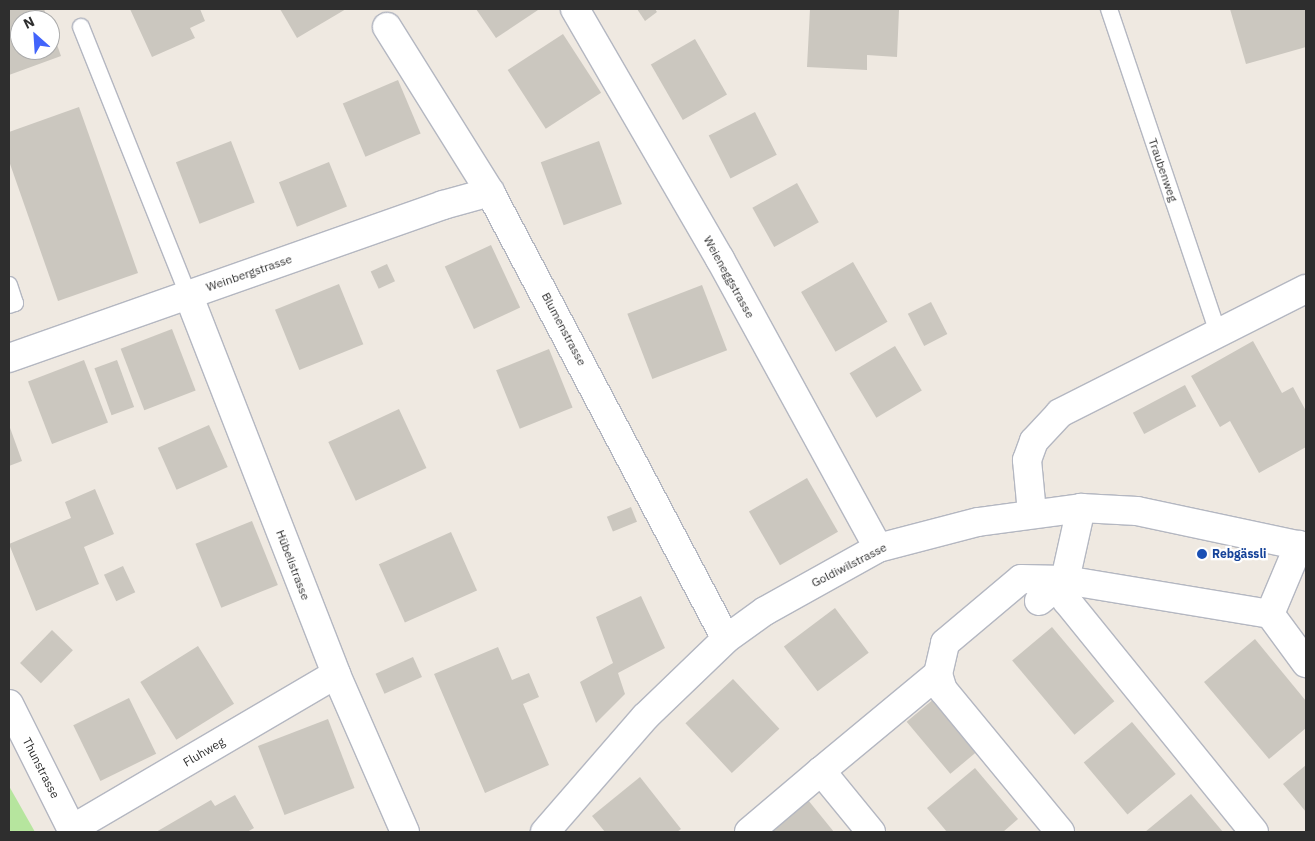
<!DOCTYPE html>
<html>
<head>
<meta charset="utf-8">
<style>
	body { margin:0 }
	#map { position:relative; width:1315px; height:841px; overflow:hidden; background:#efe9e1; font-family:"IBM Plex Sans",sans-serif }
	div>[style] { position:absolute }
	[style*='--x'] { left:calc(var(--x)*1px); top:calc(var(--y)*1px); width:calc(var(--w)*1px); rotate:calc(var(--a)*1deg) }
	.green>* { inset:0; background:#b6e59e }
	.building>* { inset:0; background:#cbc7bf; transform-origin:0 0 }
	.roads { filter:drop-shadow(1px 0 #b4b7c1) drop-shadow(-1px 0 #b4b7c1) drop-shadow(0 1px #b4b7c1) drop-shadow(0 -1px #b4b7c1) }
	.lane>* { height:16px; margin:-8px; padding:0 8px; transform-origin:8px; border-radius:8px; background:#fff }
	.street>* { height:28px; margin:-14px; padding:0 14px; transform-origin:14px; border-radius:14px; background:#fff }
	.secondary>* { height:28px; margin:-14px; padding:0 14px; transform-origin:14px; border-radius:14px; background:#fff }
	.dots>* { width:14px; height:14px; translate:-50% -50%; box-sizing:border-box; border:2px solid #fff; border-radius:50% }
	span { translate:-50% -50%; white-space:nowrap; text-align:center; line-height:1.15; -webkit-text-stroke:4.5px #fff; paint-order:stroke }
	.street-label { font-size:12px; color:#2e2e2e }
	.transit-label { font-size:12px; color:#164399; font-weight:700 }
	.left { translate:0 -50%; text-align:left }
	.frame { position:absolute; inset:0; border:10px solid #2e2e2e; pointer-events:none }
	.north { position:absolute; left:10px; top:10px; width:50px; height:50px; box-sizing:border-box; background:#fff; border:1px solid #ababab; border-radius:50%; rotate:334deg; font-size:14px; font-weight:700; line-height:20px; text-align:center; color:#2e2e2e }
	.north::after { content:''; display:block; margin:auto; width:18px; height:22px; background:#4264fb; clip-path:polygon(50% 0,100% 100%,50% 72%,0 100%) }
</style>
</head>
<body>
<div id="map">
	<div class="green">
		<i style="clip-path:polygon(9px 786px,35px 832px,9px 832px)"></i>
	</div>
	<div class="building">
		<i style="clip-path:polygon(9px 9px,44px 9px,48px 20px,20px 20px,20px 50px,50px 50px,50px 25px,61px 56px,9px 75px)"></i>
		<i style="clip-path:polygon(130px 9px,200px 9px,205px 21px,190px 28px,195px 38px,152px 57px)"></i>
		<i style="clip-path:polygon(280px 9px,346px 9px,297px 38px)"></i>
		<i style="clip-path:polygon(476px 9px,537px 9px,538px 10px,496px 38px)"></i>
		<i style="clip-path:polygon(637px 9px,655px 9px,657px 12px,645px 21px)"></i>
		<i style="clip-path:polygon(810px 9px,899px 10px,897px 57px,867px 55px,867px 70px,807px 67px)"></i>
		<i style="clip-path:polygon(1230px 9px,1306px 9px,1306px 47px,1246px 64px)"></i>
		<i style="left:563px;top:34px;width:70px;height:66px;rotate:57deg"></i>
		<i style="left:695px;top:39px;width:64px;height:51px;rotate:60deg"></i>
		<i style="left:398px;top:80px;width:58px;height:60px;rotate:67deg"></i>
		<i style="clip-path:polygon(79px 107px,138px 273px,58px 301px,9px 161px,9px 132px)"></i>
		<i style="left:755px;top:112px;width:48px;height:52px;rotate:63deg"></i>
		<i style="left:231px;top:141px;width:66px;height:59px;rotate:69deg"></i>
		<i style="left:599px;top:141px;width:67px;height:62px;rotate:70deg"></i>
		<i style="left:329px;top:162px;width:48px;height:54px;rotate:68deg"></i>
		<i style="left:797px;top:183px;width:45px;height:51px;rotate:61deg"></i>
		<i style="left:491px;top:245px;width:69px;height:51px;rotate:65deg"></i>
		<i style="left:853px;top:262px;width:69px;height:60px;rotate:60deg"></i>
		<i style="left:387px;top:264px;width:19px;height:18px;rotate:65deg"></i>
		<i style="left:339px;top:284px;width:65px;height:69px;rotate:68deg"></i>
		<i style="left:702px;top:285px;width:70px;height:80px;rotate:69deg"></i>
		<i style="left:931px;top:302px;width:36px;height:26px;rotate:63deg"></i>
		<i style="left:172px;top:329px;width:66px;height:55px;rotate:69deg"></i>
		<i style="clip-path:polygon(1253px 341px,1282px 393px,1293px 387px,1306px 411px,1306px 447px,1259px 473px,1230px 421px,1220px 427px,1191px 376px)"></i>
		<i style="left:895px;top:346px;width:52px;height:53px;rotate:59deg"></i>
		<i style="left:549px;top:349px;width:63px;height:57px;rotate:68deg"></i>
		<i style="left:84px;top:360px;width:67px;height:60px;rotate:69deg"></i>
		<i style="left:117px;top:360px;width:50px;height:24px;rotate:70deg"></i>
		<i style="left:1185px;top:385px;width:24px;height:59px;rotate:62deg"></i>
		<i style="left:399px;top:409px;width:65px;height:78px;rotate:65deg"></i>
		<i style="clip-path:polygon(9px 425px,22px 461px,9px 466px)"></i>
		<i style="left:209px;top:425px;width:46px;height:56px;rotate:66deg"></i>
		<i style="left:807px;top:478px;width:62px;height:67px;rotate:60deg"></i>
		<i style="clip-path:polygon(95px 489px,114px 534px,84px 547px,99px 584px,36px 611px,9px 544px,71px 518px,65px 502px)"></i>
		<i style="left:631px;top:507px;width:16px;height:26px;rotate:68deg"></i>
		<i style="left:252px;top:521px;width:69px;height:61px;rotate:68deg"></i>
		<i style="left:451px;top:532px;width:64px;height:79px;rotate:66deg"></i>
		<i style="left:123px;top:566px;width:29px;height:21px;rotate:65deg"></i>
		<i style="clip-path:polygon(641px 596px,665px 648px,618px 673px,625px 694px,596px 723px,580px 682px,613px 663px,596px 617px)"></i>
		<i style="left:835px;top:608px;width:56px;height:64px;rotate:53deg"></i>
		<i style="left:1052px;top:627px;width:97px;height:52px;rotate:50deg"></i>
		<i style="left:52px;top:630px;width:29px;height:46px;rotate:44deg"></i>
		<i style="clip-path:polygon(1255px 639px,1306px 701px,1306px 728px,1269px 759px,1204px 682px)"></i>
		<i style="left:198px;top:646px;width:68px;height:68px;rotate:58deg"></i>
		<i style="clip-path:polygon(498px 647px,512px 680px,529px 673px,539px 697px,523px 704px,549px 765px,485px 793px,434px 674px)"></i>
		<i style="left:413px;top:657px;width:22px;height:41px;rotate:66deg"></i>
		<i style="left:733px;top:679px;width:68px;height:65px;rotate:47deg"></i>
		<i style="left:129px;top:698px;width:62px;height:62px;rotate:64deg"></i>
		<i style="left:935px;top:698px;width:68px;height:37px;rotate:50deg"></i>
		<i style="left:328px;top:719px;width:74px;height:75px;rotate:69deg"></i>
		<i style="left:1132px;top:722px;width:68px;height:63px;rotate:50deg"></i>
		<i style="clip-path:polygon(1306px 765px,1306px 812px,1283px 784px)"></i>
		<i style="clip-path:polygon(975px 768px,1018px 819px,1003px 832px,947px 832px,927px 808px)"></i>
		<i style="clip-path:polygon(640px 777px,681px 829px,677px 832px,605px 832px,592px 816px)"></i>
		<i style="clip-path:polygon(1191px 794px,1223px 832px,1145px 832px)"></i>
		<i style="clip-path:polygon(235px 795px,254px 828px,247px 832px,156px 832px,211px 800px,215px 806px)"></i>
		<i style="clip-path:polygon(808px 800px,834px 832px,770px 832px)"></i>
	</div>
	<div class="roads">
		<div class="lane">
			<i style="--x:1109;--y:9;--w:341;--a:71.4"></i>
			<i style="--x:81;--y:27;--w:288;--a:68.2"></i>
			<i style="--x:9;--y:285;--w:19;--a:72"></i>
			<i style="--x:15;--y:303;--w:6;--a:162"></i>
		</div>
		<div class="street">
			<i style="--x:575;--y:9;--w:289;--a:59.9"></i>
			<i style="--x:720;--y:259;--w:329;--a:61.3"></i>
			<i style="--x:387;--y:27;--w:195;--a:58"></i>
			<i style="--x:490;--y:192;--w:505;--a:62.17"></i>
			<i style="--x:188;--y:294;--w:408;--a:68.7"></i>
			<i style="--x:336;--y:674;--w:172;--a:66.4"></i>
			<i style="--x:9;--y:358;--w:460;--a:-19.4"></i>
			<i style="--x:443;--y:205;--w:49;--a:-15.5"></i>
			<i style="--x:1032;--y:513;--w:53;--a:-95.4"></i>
			<i style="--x:1027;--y:460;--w:20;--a:-70"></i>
			<i style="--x:1034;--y:441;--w:38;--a:-47"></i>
			<i style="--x:1060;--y:413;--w:275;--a:-26.8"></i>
			<i style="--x:1065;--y:580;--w:21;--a:85"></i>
			<i style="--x:1067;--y:601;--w:297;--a:51"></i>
			<i style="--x:1039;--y:601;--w:33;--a:-39"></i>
			<i style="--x:1065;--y:580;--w:208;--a:9.4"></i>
			<i style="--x:1270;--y:614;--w:75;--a:-67.2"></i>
			<i style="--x:1270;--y:614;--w:61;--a:53.7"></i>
			<i style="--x:938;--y:674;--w:17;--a:73"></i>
			<i style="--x:943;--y:690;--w:184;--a:50.5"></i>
			<i style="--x:72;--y:829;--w:306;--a:-30.4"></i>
			<i style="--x:749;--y:832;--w:94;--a:-40.3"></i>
			<i style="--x:871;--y:832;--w:79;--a:-129.3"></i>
			<i style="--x:821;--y:771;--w:152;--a:-39.7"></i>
			<i style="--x:938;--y:674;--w:32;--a:-77"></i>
			<i style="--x:945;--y:643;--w:99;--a:-40.1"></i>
			<i style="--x:1021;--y:579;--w:44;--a:1.3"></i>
			<i style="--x:1065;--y:580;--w:74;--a:-77.5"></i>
		</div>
		<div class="secondary">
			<i style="--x:9;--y:704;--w:143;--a:63.4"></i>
			<i style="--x:545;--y:832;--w:152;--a:-49"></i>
			<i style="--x:645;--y:717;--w:112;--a:-43.9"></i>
			<i style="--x:726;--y:639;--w:48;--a:-35.7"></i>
			<i style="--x:765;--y:611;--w:129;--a:-29.1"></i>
			<i style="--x:878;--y:548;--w:103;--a:-14.6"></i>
			<i style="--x:978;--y:522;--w:104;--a:-7.7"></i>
			<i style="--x:1081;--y:508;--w:56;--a:3.1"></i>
			<i style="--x:1137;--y:511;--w:173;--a:12"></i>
		</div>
	</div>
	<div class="dots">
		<i style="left:1202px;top:554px;background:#1a4fb4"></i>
	</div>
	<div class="street-label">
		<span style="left:1163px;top:170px;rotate:71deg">Traubenweg</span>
		<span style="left:249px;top:273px;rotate:-19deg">Weinbergstrasse</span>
		<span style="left:729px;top:277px;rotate:61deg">Weieneggstrasse</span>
		<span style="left:564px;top:329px;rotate:62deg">Blumenstrasse</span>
		<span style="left:293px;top:565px;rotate:69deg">Hübelistrasse</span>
		<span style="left:849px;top:565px;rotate:-27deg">Goldiwilstrasse</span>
		<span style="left:204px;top:752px;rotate:-30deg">Fluhweg</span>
		<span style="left:41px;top:768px;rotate:63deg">Thunstrasse</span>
	</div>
	<div class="transit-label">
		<span class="left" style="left:1212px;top:554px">Rebgässli</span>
	</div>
	<div class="frame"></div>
	<div class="north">N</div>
</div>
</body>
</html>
